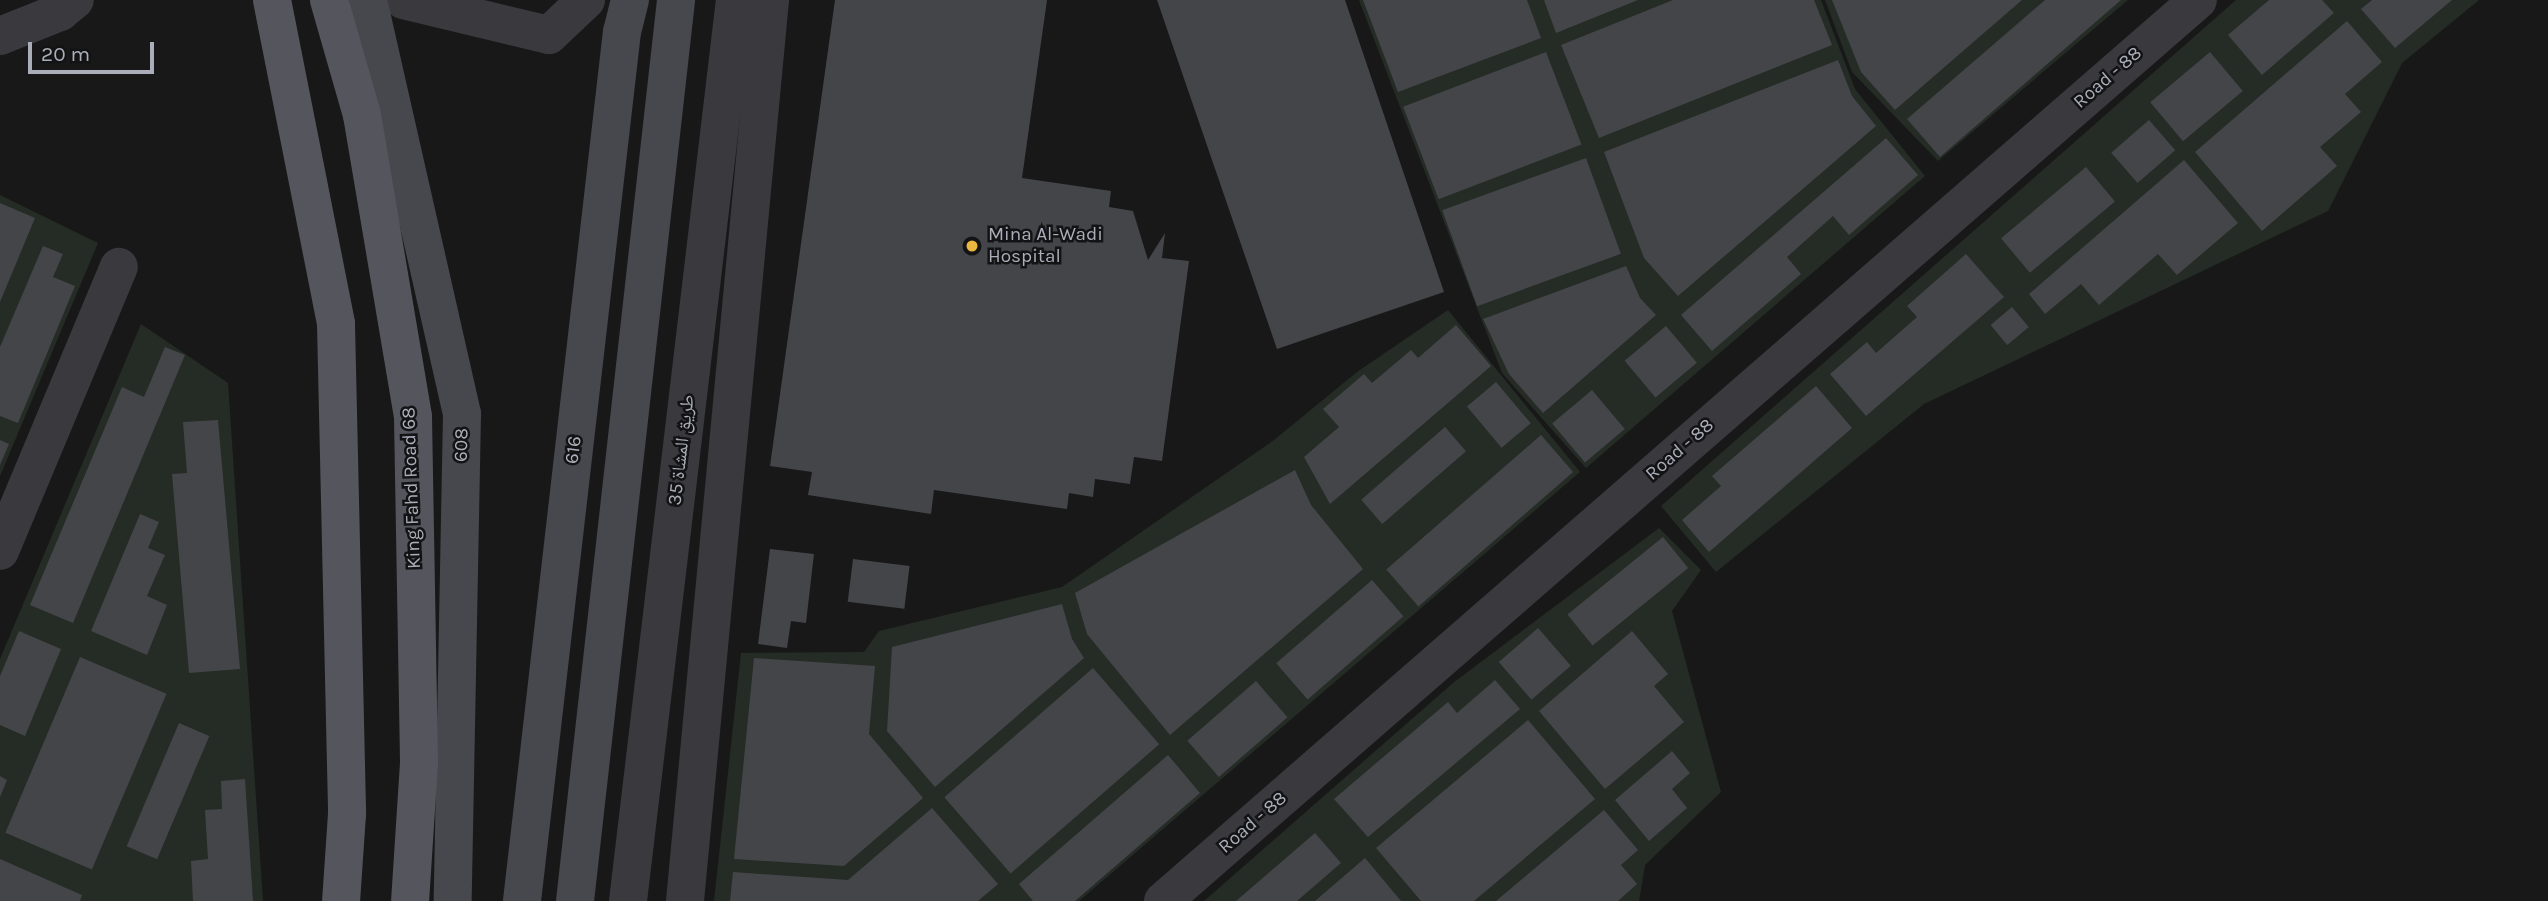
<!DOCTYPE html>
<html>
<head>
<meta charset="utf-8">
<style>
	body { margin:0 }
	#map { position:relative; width:2548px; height:901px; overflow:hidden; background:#181819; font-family:Karla,"Noto Naskh Arabic",sans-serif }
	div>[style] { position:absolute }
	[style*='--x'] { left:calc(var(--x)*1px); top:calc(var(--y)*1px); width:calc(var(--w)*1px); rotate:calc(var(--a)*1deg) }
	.green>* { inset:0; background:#242c25 }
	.building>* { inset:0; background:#444549; transform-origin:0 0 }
	.street>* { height:38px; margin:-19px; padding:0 19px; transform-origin:19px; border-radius:19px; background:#39393e }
	.secondary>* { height:38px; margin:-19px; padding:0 19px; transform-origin:19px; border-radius:19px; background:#47484e }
	.primary>* { height:38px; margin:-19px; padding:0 19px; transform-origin:19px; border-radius:19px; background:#55565d }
	.dots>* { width:19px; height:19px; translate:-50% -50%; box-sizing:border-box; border:4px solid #131315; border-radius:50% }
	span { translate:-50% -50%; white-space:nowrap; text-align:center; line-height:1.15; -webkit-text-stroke:5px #131315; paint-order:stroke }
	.street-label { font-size:19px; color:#aaaeb9 }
	.poi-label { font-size:19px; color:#aaaeb9 }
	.left { translate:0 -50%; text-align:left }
	.scale { position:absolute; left:28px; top:42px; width:126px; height:32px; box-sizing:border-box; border:4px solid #aaaeb9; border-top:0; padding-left:9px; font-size:21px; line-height:24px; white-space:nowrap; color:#aaaeb9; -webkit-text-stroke:5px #131315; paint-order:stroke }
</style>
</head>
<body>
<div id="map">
	<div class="green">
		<i style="clip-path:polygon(1359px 0,1821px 0,1855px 89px,1925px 176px,1586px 468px,1502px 373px)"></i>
		<i style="clip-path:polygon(1825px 0,2128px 0,1938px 161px,1852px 72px)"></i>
		<i style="clip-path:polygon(2236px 0,2479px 0,2402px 63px,2328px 211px,1924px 404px,1716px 572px,1661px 506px)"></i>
		<i style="clip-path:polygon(0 195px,98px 243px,0 476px)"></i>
		<i style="clip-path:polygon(1448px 310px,1580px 472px,1079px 901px,714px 901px,741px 653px,864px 652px,879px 631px,1062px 587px,1274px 440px,1357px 372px)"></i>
		<i style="clip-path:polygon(141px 324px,228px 383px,263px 901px,0 901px,0 659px)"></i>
		<i style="clip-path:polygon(1659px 528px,1701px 570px,1672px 611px,1721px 792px,1645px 865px,1639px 901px,1204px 901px,1453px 683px)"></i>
	</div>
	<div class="building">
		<i style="clip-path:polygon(835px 0,1047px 0,1022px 178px,1111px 191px,1109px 207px,1133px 211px,1148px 260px,1165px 233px,1162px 258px,1189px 261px,1162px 461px,1134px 457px,1130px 484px,1095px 479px,1093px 497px,1069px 493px,1067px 509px,934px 490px,931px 514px,808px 495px,812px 472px,770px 466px)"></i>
		<i style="clip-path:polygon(1157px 0,1345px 0,1444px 292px,1277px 349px)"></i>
		<i style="clip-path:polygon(1363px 0,1527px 0,1541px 38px,1398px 92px)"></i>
		<i style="clip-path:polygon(1544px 0,1638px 0,1556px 33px)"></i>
		<i style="clip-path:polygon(1673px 0,1814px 0,1832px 45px,1599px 138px,1561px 45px)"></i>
		<i style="clip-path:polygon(1832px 0,2022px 0,1895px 110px,1861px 72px)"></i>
		<i style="clip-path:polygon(2045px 0,2121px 0,1940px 157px,1907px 119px)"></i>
		<i style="clip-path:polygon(2269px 0,2322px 0,2334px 13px,2262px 75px,2228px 35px)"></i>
		<i style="clip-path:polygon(2372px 0,2452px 0,2395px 48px,2361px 9px)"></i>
		<i style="clip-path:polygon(2347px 21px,2382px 62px,2345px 94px,2361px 112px,2320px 147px,2337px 166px,2262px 231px,2195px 152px)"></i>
		<i style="left:1546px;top:52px;width:99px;height:153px;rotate:69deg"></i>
		<i style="left:2210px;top:52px;width:51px;height:78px;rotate:50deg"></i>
		<i style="clip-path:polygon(1838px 60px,1852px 96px,1876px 126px,1678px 296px,1644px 258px,1604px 152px)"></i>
		<i style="left:2149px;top:120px;width:40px;height:50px;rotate:49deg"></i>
		<i style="clip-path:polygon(1886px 138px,1918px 175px,1849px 235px,1833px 216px,1787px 257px,1801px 274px,1712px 351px,1681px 315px)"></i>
		<i style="left:1586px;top:158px;width:102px;height:153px;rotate:70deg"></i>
		<i style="clip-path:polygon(2184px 160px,2238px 223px,2177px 275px,2158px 254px,2099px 305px,2081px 284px,2045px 314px,2029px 294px)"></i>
		<i style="left:2086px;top:167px;width:45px;height:111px;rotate:50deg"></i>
		<i style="clip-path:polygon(0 203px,35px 218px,0 302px)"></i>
		<i style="clip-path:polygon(43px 246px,63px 254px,53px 277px,75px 286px,18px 423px,0 416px,0 347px)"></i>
		<i style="clip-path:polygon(1966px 254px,2004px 297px,1866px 416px,1830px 374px,1867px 342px,1876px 353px,1917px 317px,1907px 306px)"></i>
		<i style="clip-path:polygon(1626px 266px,1640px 298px,1656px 315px,1543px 413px,1509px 374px,1483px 319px)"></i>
		<i style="left:2012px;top:307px;width:26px;height:28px;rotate:50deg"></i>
		<i style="clip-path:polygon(1456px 325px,1491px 366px,1330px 504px,1304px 457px,1339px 427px,1323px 409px,1364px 374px,1372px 383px,1411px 350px,1418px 358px)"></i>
		<i style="left:1666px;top:326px;width:48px;height:54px;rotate:50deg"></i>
		<i style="clip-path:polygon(165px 347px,185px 355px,73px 623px,30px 605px,122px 387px,144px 397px)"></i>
		<i style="left:1496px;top:382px;width:54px;height:38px;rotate:50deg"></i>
		<i style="clip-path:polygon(1816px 386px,1852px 428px,1709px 552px,1682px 520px,1721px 486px,1712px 476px)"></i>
		<i style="left:1592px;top:390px;width:51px;height:52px;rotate:50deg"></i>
		<i style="clip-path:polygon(218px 420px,240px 669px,189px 673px,172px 474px,187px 473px,183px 422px)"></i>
		<i style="left:1445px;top:427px;width:32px;height:111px;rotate:49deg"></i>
		<i style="left:1541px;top:435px;width:49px;height:205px;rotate:49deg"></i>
		<i style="clip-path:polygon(0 440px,9px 444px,0 465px)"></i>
		<i style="clip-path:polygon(1295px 470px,1311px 505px,1363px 569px,1170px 735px,1087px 634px,1075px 593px)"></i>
		<i style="clip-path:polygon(140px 514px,159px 522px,148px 548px,165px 555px,147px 596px,167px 605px,147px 655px,91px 631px)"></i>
		<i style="left:1663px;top:537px;width:40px;height:123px;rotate:51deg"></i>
		<i style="clip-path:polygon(770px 549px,814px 554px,806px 623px,791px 621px,787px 648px,758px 644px)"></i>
		<i style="left:853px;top:559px;width:57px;height:43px;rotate:7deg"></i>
		<i style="left:1372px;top:580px;width:48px;height:127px;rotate:49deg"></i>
		<i style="clip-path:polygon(1062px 604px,1072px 639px,1084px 658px,935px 787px,887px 731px,892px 647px)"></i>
		<i style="left:1538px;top:628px;width:50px;height:52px;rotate:49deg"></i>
		<i style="clip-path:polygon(19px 631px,61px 649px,25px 736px,0 725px,0 676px)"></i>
		<i style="clip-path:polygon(1632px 631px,1668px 674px,1654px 686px,1684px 722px,1605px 789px,1539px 711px)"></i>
		<i style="left:80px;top:657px;width:94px;height:191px;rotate:23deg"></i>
		<i style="clip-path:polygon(754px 658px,875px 666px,869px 734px,923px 798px,844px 866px,734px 859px)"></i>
		<i style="left:1093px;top:668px;width:101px;height:197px;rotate:49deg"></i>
		<i style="clip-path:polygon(1495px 680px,1520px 709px,1368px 837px,1334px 799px,1448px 702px,1457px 713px)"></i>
		<i style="left:1256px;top:681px;width:48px;height:91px;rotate:49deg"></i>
		<i style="clip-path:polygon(1528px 720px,1595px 799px,1474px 901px,1421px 901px,1376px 848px)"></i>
		<i style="left:179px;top:723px;width:33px;height:134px;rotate:23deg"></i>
		<i style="clip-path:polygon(1672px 751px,1690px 773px,1672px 789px,1687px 808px,1649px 841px,1615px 800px)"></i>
		<i style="clip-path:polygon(1168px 755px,1200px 793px,1075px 901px,1033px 901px,1019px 884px)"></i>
		<i style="clip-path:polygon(0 776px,7px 780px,0 797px)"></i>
		<i style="clip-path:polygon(245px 779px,253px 901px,193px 901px,191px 861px,208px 859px,205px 810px,222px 809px,221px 781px)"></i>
		<i style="clip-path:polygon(932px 808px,998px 884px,978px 901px,730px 901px,733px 872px,848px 880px)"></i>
		<i style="clip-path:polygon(1604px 810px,1638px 850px,1621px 865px,1637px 884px,1618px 901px,1496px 901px)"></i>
		<i style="clip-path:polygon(1315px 833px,1341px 863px,1297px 901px,1236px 901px)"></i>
		<i style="clip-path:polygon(1365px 858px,1401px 901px,1315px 901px)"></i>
		<i style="clip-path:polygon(0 859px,82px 895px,80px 901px,0 901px)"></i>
	</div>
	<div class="street">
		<i style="--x:403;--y:0;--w:150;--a:13.5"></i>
		<i style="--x:549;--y:35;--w:51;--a:-43.4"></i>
		<i style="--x:0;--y:36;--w:65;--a:-21.8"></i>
		<i style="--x:60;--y:12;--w:19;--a:-39"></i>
		<i style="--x:0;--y:551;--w:308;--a:-67.3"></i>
		<i style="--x:628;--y:901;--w:907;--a:-83.23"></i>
		<i style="--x:685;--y:901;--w:905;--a:-84.61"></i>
		<i style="--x:1163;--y:901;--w:1372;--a:-41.04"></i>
	</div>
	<div class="secondary">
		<i style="--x:368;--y:0;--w:425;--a:77.2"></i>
		<i style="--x:462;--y:414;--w:487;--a:91.1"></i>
		<i style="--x:522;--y:901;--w:875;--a:-83.44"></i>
		<i style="--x:622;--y:32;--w:33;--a:-76"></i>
		<i style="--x:575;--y:901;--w:907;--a:-83.6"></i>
	</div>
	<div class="primary">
		<i style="--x:272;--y:0;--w:330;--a:78.8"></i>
		<i style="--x:336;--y:324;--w:490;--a:88.7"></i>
		<i style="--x:347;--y:814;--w:87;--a:93.9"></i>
		<i style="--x:329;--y:0;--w:120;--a:74"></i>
		<i style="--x:362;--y:115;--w:306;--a:80.4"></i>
		<i style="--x:413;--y:417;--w:346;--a:89"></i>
		<i style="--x:419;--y:763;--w:138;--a:93.7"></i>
	</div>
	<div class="dots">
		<i style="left:972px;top:246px;background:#e9b740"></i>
	</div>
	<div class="street-label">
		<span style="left:2108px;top:78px;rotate:-41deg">Road - 88</span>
		<span style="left:462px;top:445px;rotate:-89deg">608</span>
		<span style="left:574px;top:450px;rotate:-83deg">616</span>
		<span style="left:682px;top:450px;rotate:-83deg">طريق المشاة 35</span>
		<span style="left:1680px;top:450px;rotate:-41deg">Road - 88</span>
		<span style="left:412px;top:488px;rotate:-92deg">King Fahd Road 68</span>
		<span style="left:1253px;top:823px;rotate:-41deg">Road - 88</span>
	</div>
	<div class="poi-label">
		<span class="left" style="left:988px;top:246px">Mina Al-Wadi<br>Hospital</span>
	</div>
	<div class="scale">20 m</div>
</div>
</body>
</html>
